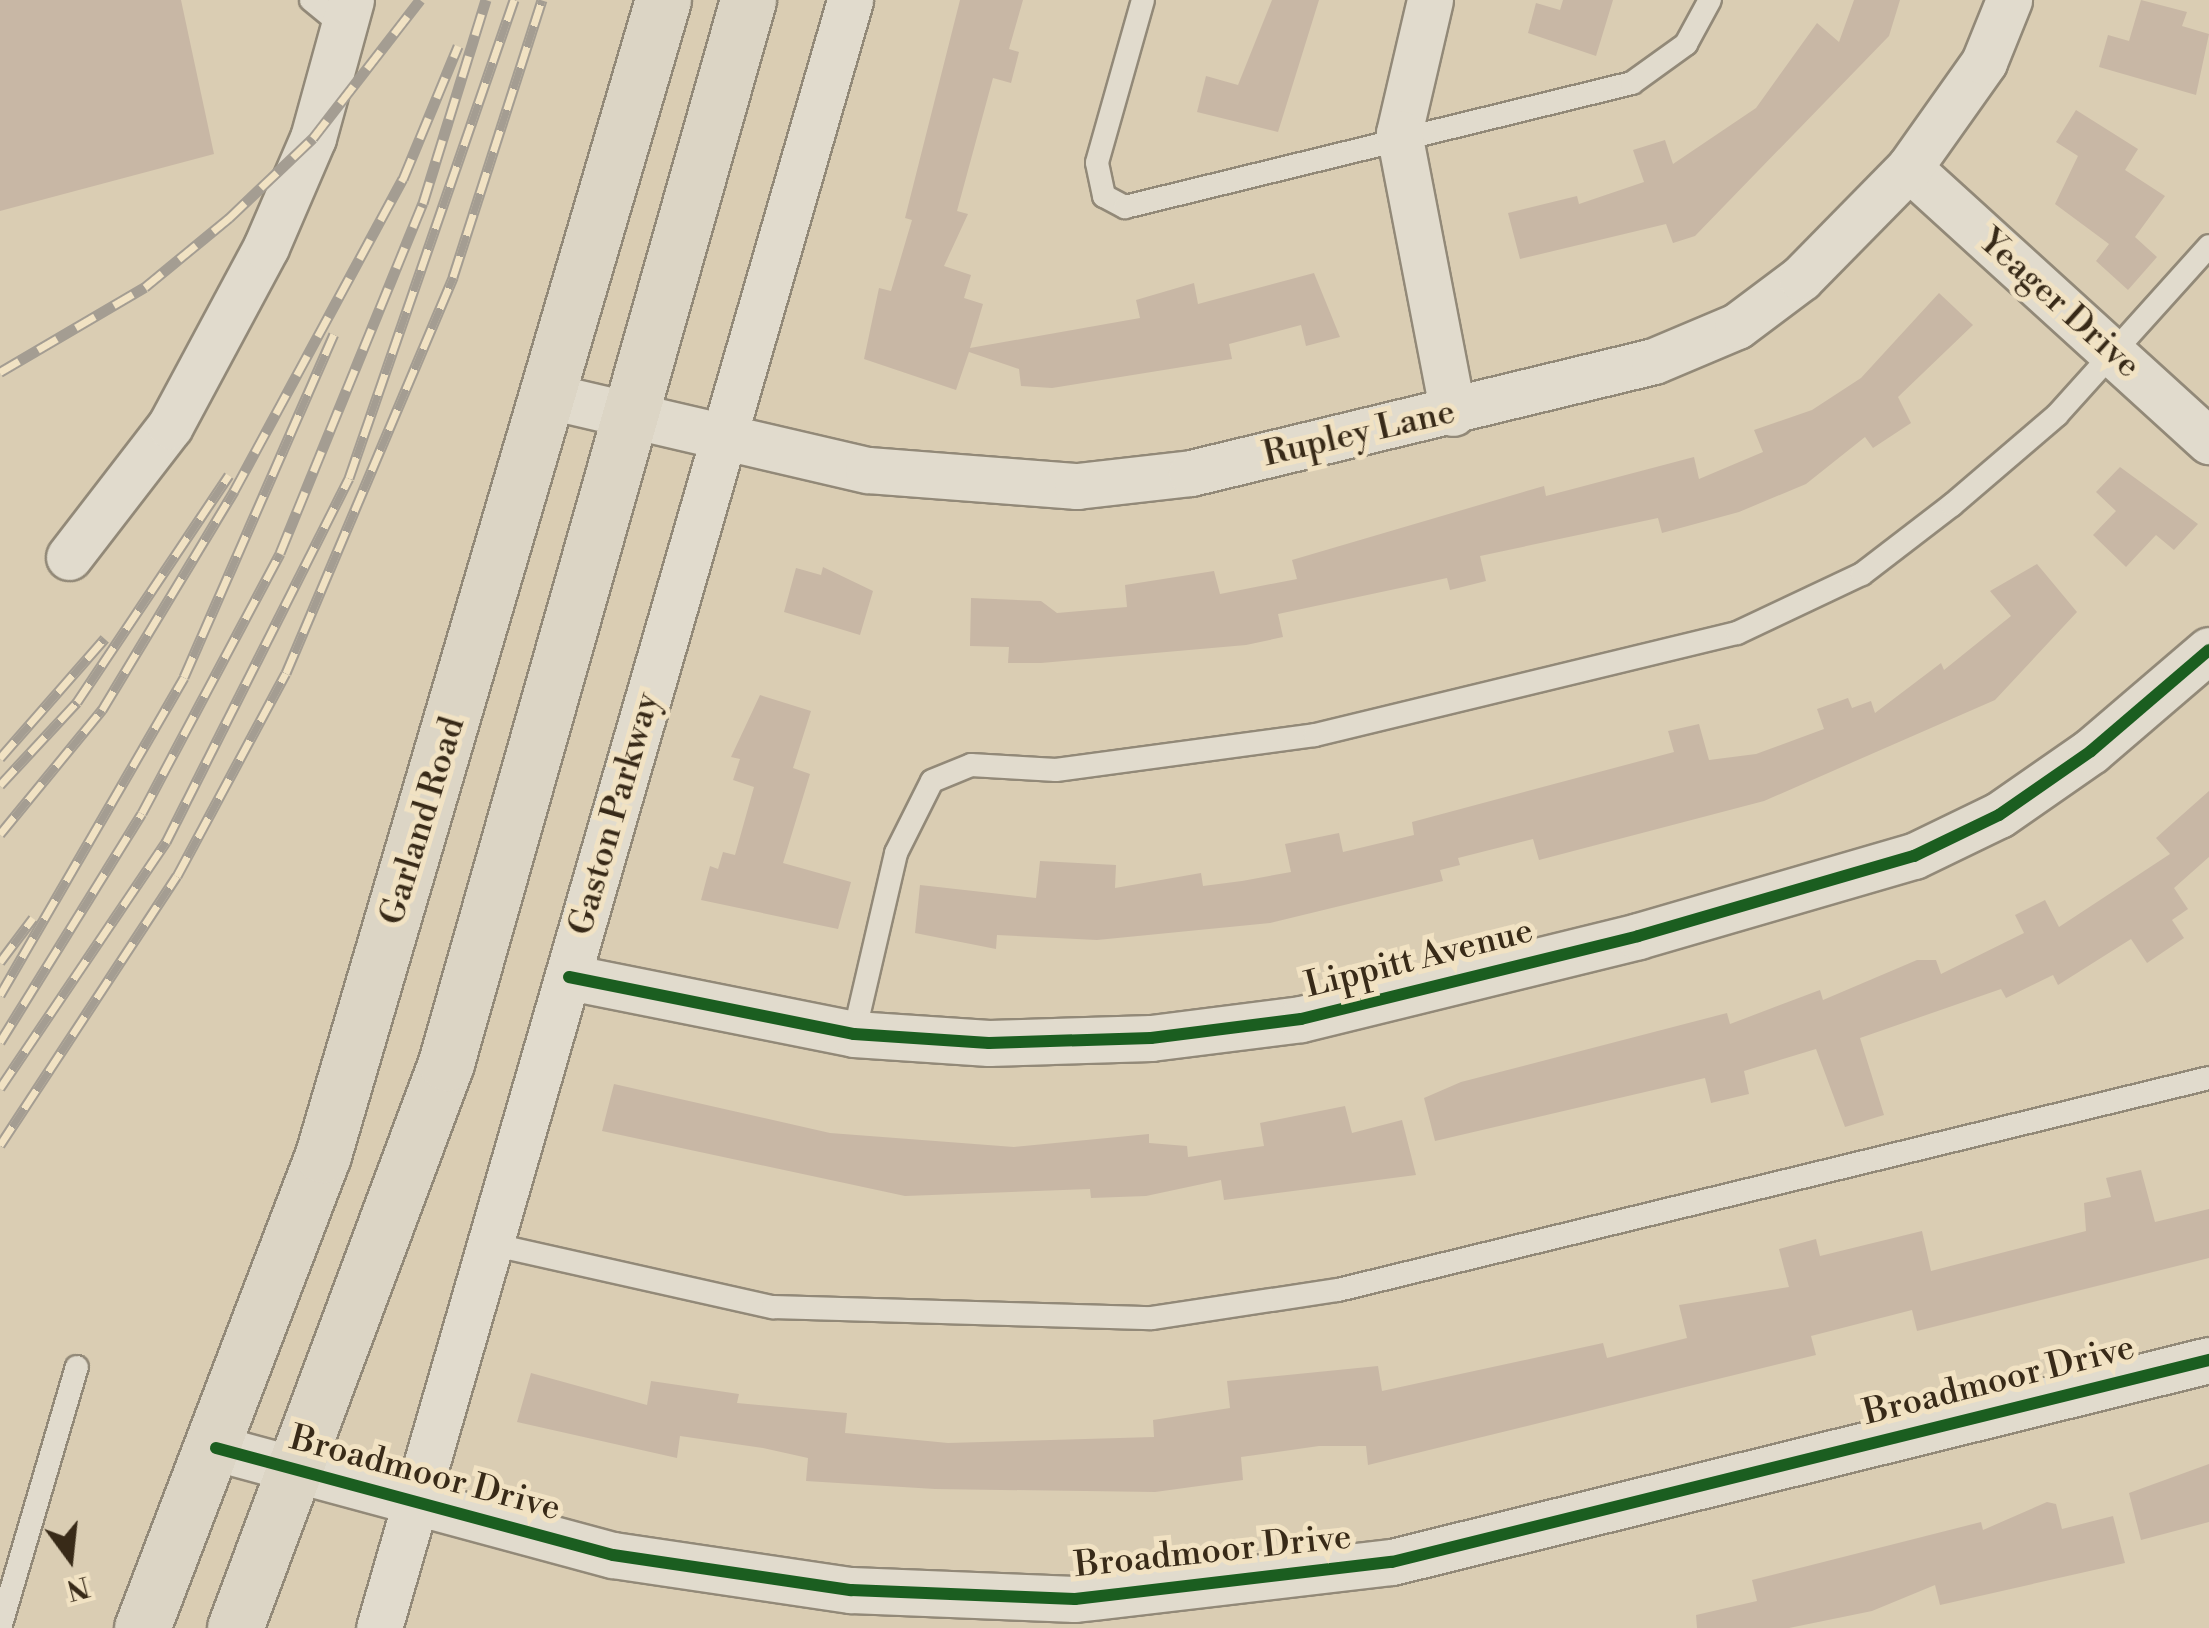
<!DOCTYPE html>
<html>
<head>
<meta charset="utf-8">
<style>
	body { margin:0 }
	#map { position:relative; width:2209px; height:1628px; overflow:hidden; background:#dacdb3; font-family:"Libre Bodoni",serif }
	div>[style] { position:absolute }
	[style*='--x'] { left:calc(var(--x)*1px); top:calc(var(--y)*1px); width:calc(var(--w)*1px); rotate:calc(var(--a)*1deg) }
	.building>* { inset:0; background:#c8b7a5 }
	.roads { filter:drop-shadow(2px 0 #928978) drop-shadow(-2px 0 #928978) drop-shadow(0 2px #928978) drop-shadow(0 -2px #928978) }
	.service>* { height:22px; margin:-11px; padding:0 11px; transform-origin:11px; border-radius:11px; background:#e1dbcd }
	.minor>* { height:45px; margin:-22.5px; padding:0 22.5px; transform-origin:22.5px; border-radius:22.5px; background:#e1dbcd }
	.primary>* { height:55px; margin:-27.5px; padding:0 27.5px; transform-origin:27.5px; border-radius:27.5px; background:#dcd5c5 }
	.rail>* { height:11px; margin-top:-5.5px; transform-origin:0; background:repeating-linear-gradient(90deg,#f1e2c3 0 22px,#a49d92 0 44px); box-sizing:border-box; border-block:2px solid #a49d92 }
	.cycleway>* { height:12px; margin:-6px; padding:0 6px; transform-origin:6px; border-radius:6px; background:#1b5e20 }
	span { translate:-50% -50%; white-space:nowrap; text-align:center; line-height:1.15; -webkit-text-stroke:10px #f1e2c3; paint-order:stroke }
	.street-label { font-size:35px; color:#382a18 }
	.north { position:absolute; left:20px; top:1508px; width:100px; height:100px; -webkit-text-stroke:8px #f1e2c3; paint-order:stroke; rotate:165deg; font-size:28px; font-weight:700; line-height:40px; text-align:center; color:#382a18 }
	.north::after { content:''; display:block; margin:auto; width:35px; height:45px; background:#382a18; clip-path:polygon(50% 0,100% 100%,50% 72%,0 100%) }
</style>
</head>
<body>
<div id="map">
	<div class="building">
		<i style="clip-path:polygon(0 0,181px 0,214px 154px,0 211px)"></i>
		<i style="clip-path:polygon(960px 0,1023px 0,1009px 49px,1019px 52px,1011px 83px,993px 78px,957px 211px,968px 214px,944px 266px,971px 275px,964px 298px,983px 304px,970px 348px,1140px 318px,1136px 300px,1194px 283px,1198px 304px,1314px 273px,1340px 337px,1306px 346px,1301px 325px,1229px 344px,1232px 359px,1052px 388px,1021px 386px,1019px 369px,969px 352px,956px 390px,864px 359px,879px 288px,891px 291px,912px 220px,905px 218px)"></i>
		<i style="clip-path:polygon(1272px 0,1319px 0,1278px 132px,1197px 112px,1206px 76px,1238px 85px)"></i>
		<i style="clip-path:polygon(1563px 0,1613px 0,1596px 56px,1528px 33px,1536px 3px,1560px 10px)"></i>
		<i style="clip-path:polygon(1854px 0,1900px 0,1889px 36px,1695px 236px,1673px 243px,1666px 224px,1520px 259px,1508px 213px,1577px 196px,1579px 204px,1644px 182px,1633px 150px,1665px 140px,1673px 164px,1756px 108px,1817px 23px,1839px 42px)"></i>
		<i style="clip-path:polygon(2141px 0,2187px 12px,2182px 26px,2209px 34px,2196px 95px,2099px 67px,2108px 35px,2129px 41px)"></i>
		<i style="clip-path:polygon(2076px 110px,2138px 149px,2125px 170px,2165px 196px,2135px 237px,2157px 257px,2128px 290px,2096px 261px,2109px 244px,2055px 204px,2078px 156px,2056px 142px)"></i>
		<i style="clip-path:polygon(1939px 293px,1973px 325px,1898px 397px,1911px 423px,1873px 448px,1865px 437px,1806px 484px,1739px 512px,1662px 533px,1658px 518px,1480px 556px,1486px 581px,1450px 590px,1447px 578px,1278px 614px,1283px 637px,1246px 645px,1041px 663px,1008px 663px,1009px 647px,970px 646px,971px 598px,1041px 601px,1057px 613px,1127px 607px,1125px 585px,1214px 571px,1220px 594px,1297px 579px,1292px 560px,1544px 486px,1546px 496px,1694px 457px,1699px 479px,1763px 452px,1754px 430px,1812px 410px,1861px 378px)"></i>
		<i style="clip-path:polygon(2120px 467px,2198px 524px,2174px 550px,2156px 535px,2126px 567px,2093px 535px,2116px 511px,2096px 492px)"></i>
		<i style="clip-path:polygon(2037px 564px,2077px 612px,1995px 700px,1764px 801px,1539px 860px,1533px 839px,1458px 858px,1460px 865px,1440px 870px,1443px 881px,1270px 923px,1097px 940px,997px 935px,996px 949px,915px 933px,920px 885px,1036px 898px,1040px 861px,1116px 865px,1115px 888px,1201px 873px,1203px 886px,1242px 881px,1291px 872px,1285px 844px,1339px 833px,1343px 852px,1414px 835px,1412px 822px,1674px 752px,1668px 731px,1699px 724px,1709px 760px,1756px 754px,1824px 729px,1817px 709px,1848px 698px,1852px 708px,1871px 701px,1875px 713px,1941px 663px,1944px 670px,2011px 616px,1990px 591px)"></i>
		<i style="clip-path:polygon(823px 567px,873px 591px,860px 635px,784px 612px,796px 568px,821px 575px)"></i>
		<i style="clip-path:polygon(760px 695px,811px 711px,793px 768px,810px 774px,783px 863px,851px 882px,838px 929px,701px 900px,710px 866px,718px 869px,723px 852px,735px 855px,754px 787px,733px 780px,740px 759px,731px 757px)"></i>
		<i style="clip-path:polygon(2209px 791px,2209px 857px,2174px 888px,2188px 909px,2172px 920px,2184px 938px,2147px 963px,2131px 939px,2058px 985px,2053px 975px,2006px 998px,2001px 989px,1860px 1038px,1884px 1115px,1845px 1127px,1816px 1049px,1744px 1071px,1749px 1094px,1711px 1103px,1705px 1078px,1435px 1141px,1424px 1098px,1461px 1082px,1727px 1013px,1730px 1024px,1820px 990px,1823px 1000px,1917px 960px,1936px 960px,1941px 974px,2024px 933px,2015px 915px,2045px 900px,2059px 927px,2170px 854px,2156px 838px)"></i>
		<i style="clip-path:polygon(614px 1084px,830px 1133px,1014px 1147px,1149px 1134px,1149px 1143px,1187px 1146px,1188px 1157px,1264px 1146px,1260px 1123px,1345px 1106px,1352px 1133px,1402px 1120px,1416px 1175px,1224px 1200px,1221px 1180px,1146px 1196px,1091px 1198px,1090px 1189px,905px 1196px,602px 1131px)"></i>
		<i style="clip-path:polygon(2141px 1170px,2155px 1222px,2209px 1209px,2209px 1258px,1917px 1331px,1912px 1310px,1811px 1336px,1816px 1355px,1368px 1465px,1366px 1446px,1319px 1446px,1241px 1457px,1243px 1480px,1155px 1492px,935px 1489px,806px 1481px,808px 1458px,763px 1448px,680px 1436px,677px 1458px,517px 1422px,531px 1373px,647px 1405px,651px 1381px,739px 1394px,737px 1403px,847px 1413px,845px 1433px,948px 1443px,1154px 1437px,1153px 1420px,1230px 1408px,1227px 1381px,1378px 1366px,1382px 1391px,1603px 1343px,1607px 1358px,1687px 1338px,1679px 1305px,1789px 1287px,1779px 1249px,1816px 1239px,1820px 1256px,1922px 1231px,1931px 1271px,2086px 1231px,2084px 1203px,2111px 1197px,2106px 1178px)"></i>
		<i style="clip-path:polygon(2209px 1464px,2209px 1522px,2141px 1540px,2129px 1493px)"></i>
		<i style="clip-path:polygon(2047px 1502px,2056px 1504px,2062px 1529px,2113px 1516px,2125px 1563px,1940px 1605px,1935px 1585px,1872px 1611px,1789px 1628px,1697px 1628px,1696px 1615px,1757px 1601px,1752px 1580px,1981px 1522px,1983px 1530px)"></i>
	</div>
	<div class="roads">
		<div class="service">
			<i style="--x:311;--y:0;--w:43;--a:39.3"></i>
			<i style="--x:1143;--y:0;--w:169;--a:105.8"></i>
			<i style="--x:1097;--y:163;--w:34;--a:78"></i>
			<i style="--x:1104;--y:196;--w:24;--a:28"></i>
			<i style="--x:1125;--y:207;--w:522;--a:-13.74"></i>
			<i style="--x:1632;--y:83;--w:67;--a:-35.8"></i>
			<i style="--x:1686;--y:44;--w:50;--a:-61.4"></i>
			<i style="--x:854;--y:1034;--w:186;--a:-76.9"></i>
			<i style="--x:896;--y:853;--w:80;--a:-63.4"></i>
			<i style="--x:932;--y:781;--w:42;--a:-22.3"></i>
			<i style="--x:971;--y:765;--w:85;--a:3.4"></i>
			<i style="--x:1056;--y:770;--w:261;--a:-7.7"></i>
			<i style="--x:1315;--y:735;--w:434;--a:-13.6"></i>
			<i style="--x:1737;--y:633;--w:138;--a:-25.3"></i>
			<i style="--x:1862;--y:574;--w:113;--a:-37.5"></i>
			<i style="--x:1952;--y:505;--w:138;--a:-40.6"></i>
			<i style="--x:2057;--y:415;--w:227;--a:-48"></i>
			<i style="--x:490;--y:1244;--w:290;--a:12.6"></i>
			<i style="--x:773;--y:1307;--w:379;--a:1.7"></i>
			<i style="--x:1152;--y:1318;--w:188;--a:-8.6"></i>
			<i style="--x:1338;--y:1290;--w:896;--a:-13.68"></i>
			<i style="--x:0;--y:1628;--w:272;--a:-73.6"></i>
		</div>
		<div class="minor">
			<i style="--x:1430;--y:0;--w:137;--a:103.1"></i>
			<i style="--x:1399;--y:133;--w:285;--a:79.1"></i>
			<i style="--x:1909;--y:168;--w:406;--a:42.3"></i>
			<i style="--x:549;--y:396;--w:327;--a:13.1"></i>
			<i style="--x:868;--y:470;--w:210;--a:4.4"></i>
			<i style="--x:1077;--y:486;--w:115;--a:-6.5"></i>
			<i style="--x:1191;--y:473;--w:476;--a:-13.6"></i>
			<i style="--x:1654;--y:361;--w:90;--a:-22.9"></i>
			<i style="--x:1737;--y:326;--w:80;--a:-36.9"></i>
			<i style="--x:1801;--y:278;--w:154;--a:-45.5"></i>
			<i style="--x:1909;--y:168;--w:130;--a:-54.7"></i>
			<i style="--x:1984;--y:62;--w:67;--a:-68"></i>
			<i style="--x:69;--y:557;--w:165;--a:-52.4"></i>
			<i style="--x:170;--y:426;--w:203;--a:-61.8"></i>
			<i style="--x:266;--y:247;--w:119;--a:-66.7"></i>
			<i style="--x:313;--y:138;--w:143;--a:-74.6"></i>
			<i style="--x:569;--y:977;--w:291;--a:11.3"></i>
			<i style="--x:854;--y:1034;--w:135;--a:3.8"></i>
			<i style="--x:989;--y:1043;--w:162;--a:-1.8"></i>
			<i style="--x:1151;--y:1038;--w:151;--a:-7.2"></i>
			<i style="--x:1301;--y:1019;--w:347;--a:-13.8"></i>
			<i style="--x:1638;--y:936;--w:287;--a:-16.2"></i>
			<i style="--x:1914;--y:856;--w:94;--a:-25.8"></i>
			<i style="--x:1999;--y:815;--w:112;--a:-34.8"></i>
			<i style="--x:2091;--y:751;--w:155;--a:-40.6"></i>
			<i style="--x:216;--y:1448;--w:411;--a:15.1"></i>
			<i style="--x:613;--y:1555;--w:241;--a:8.4"></i>
			<i style="--x:851;--y:1590;--w:224;--a:2.3"></i>
			<i style="--x:1075;--y:1599;--w:319;--a:-6.7"></i>
			<i style="--x:1392;--y:1562;--w:842;--a:-13.89"></i>
			<i style="--x:379;--y:1628;--w:1695;--a:-73.86"></i>
		</div>
		<div class="primary">
			<i style="--x:142;--y:1628;--w:506;--a:-69.06"></i>
			<i style="--x:323;--y:1155;--w:1204;--a:-73.6"></i>
			<i style="--x:235;--y:1628;--w:603;--a:-69.52"></i>
			<i style="--x:446;--y:1063;--w:1105;--a:-74.14"></i>
		</div>
	</div>
	<div class="rail">
		<i style="--x:0;--y:372;--w:168;--a:-30.4"></i>
		<i style="--x:145;--y:287;--w:109;--a:-39.4"></i>
		<i style="--x:229;--y:218;--w:116;--a:-43.6"></i>
		<i style="--x:313;--y:138;--w:175;--a:-52.2"></i>
		<i style="--x:0;--y:758;--w:159;--a:-48.8"></i>
		<i style="--x:0;--y:785;--w:113;--a:-47.1"></i>
		<i style="--x:77;--y:702;--w:273;--a:-56.2"></i>
		<i style="--x:0;--y:834;--w:161;--a:-50.6"></i>
		<i style="--x:102;--y:710;--w:256;--a:-58.9"></i>
		<i style="--x:234;--y:491;--w:355;--a:-61.6"></i>
		<i style="--x:403;--y:179;--w:144;--a:-67.5"></i>
		<i style="--x:0;--y:962;--w:55;--a:-53.1"></i>
		<i style="--x:0;--y:995;--w:367;--a:-59.9"></i>
		<i style="--x:184;--y:677;--w:374;--a:-66.4"></i>
		<i style="--x:0;--y:1042;--w:269;--a:-58.2"></i>
		<i style="--x:142;--y:813;--w:294;--a:-62"></i>
		<i style="--x:280;--y:553;--w:378;--a:-67.8"></i>
		<i style="--x:423;--y:203;--w:213;--a:-72.8"></i>
		<i style="--x:0;--y:1088;--w:297;--a:-56"></i>
		<i style="--x:166;--y:842;--w:407;--a:-63.3"></i>
		<i style="--x:349;--y:478;--w:506;--a:-70.96"></i>
		<i style="--x:0;--y:1145;--w:322;--a:-56.7"></i>
		<i style="--x:177;--y:876;--w:230;--a:-61.8"></i>
		<i style="--x:286;--y:673;--w:430;--a:-67.1"></i>
		<i style="--x:453;--y:277;--w:291;--a:-72.2"></i>
	</div>
	<div class="cycleway">
		<i style="--x:569;--y:977;--w:291;--a:11.3"></i>
		<i style="--x:854;--y:1034;--w:135;--a:3.8"></i>
		<i style="--x:989;--y:1043;--w:162;--a:-1.8"></i>
		<i style="--x:1151;--y:1038;--w:151;--a:-7.2"></i>
		<i style="--x:1301;--y:1019;--w:347;--a:-13.8"></i>
		<i style="--x:1638;--y:936;--w:287;--a:-16.2"></i>
		<i style="--x:1914;--y:856;--w:94;--a:-25.8"></i>
		<i style="--x:1999;--y:815;--w:112;--a:-34.8"></i>
		<i style="--x:2091;--y:751;--w:155;--a:-40.6"></i>
		<i style="--x:216;--y:1448;--w:411;--a:15.1"></i>
		<i style="--x:613;--y:1555;--w:241;--a:8.4"></i>
		<i style="--x:851;--y:1590;--w:224;--a:2.3"></i>
		<i style="--x:1075;--y:1599;--w:319;--a:-6.7"></i>
		<i style="--x:1392;--y:1562;--w:842;--a:-13.89"></i>
	</div>
	<div class="street-label">
		<span style="left:2059px;top:304px;rotate:42deg">Yeager Drive</span>
		<span style="left:1359px;top:434px;rotate:-13deg">Rupley Lane</span>
		<span style="left:615px;top:814px;rotate:-74deg">Gaston Parkway</span>
		<span style="left:423px;top:821px;rotate:-73deg">Garland Road</span>
		<span style="left:1419px;top:959px;rotate:-14deg">Lippitt Avenue</span>
		<span style="left:1999px;top:1381px;rotate:-14deg">Broadmoor Drive</span>
		<span style="left:425px;top:1474px;rotate:15deg">Broadmoor Drive</span>
		<span style="left:1213px;top:1552px;rotate:-6deg">Broadmoor Drive</span>
	</div>
	<div class="north">N</div>
</div>
</body>
</html>
